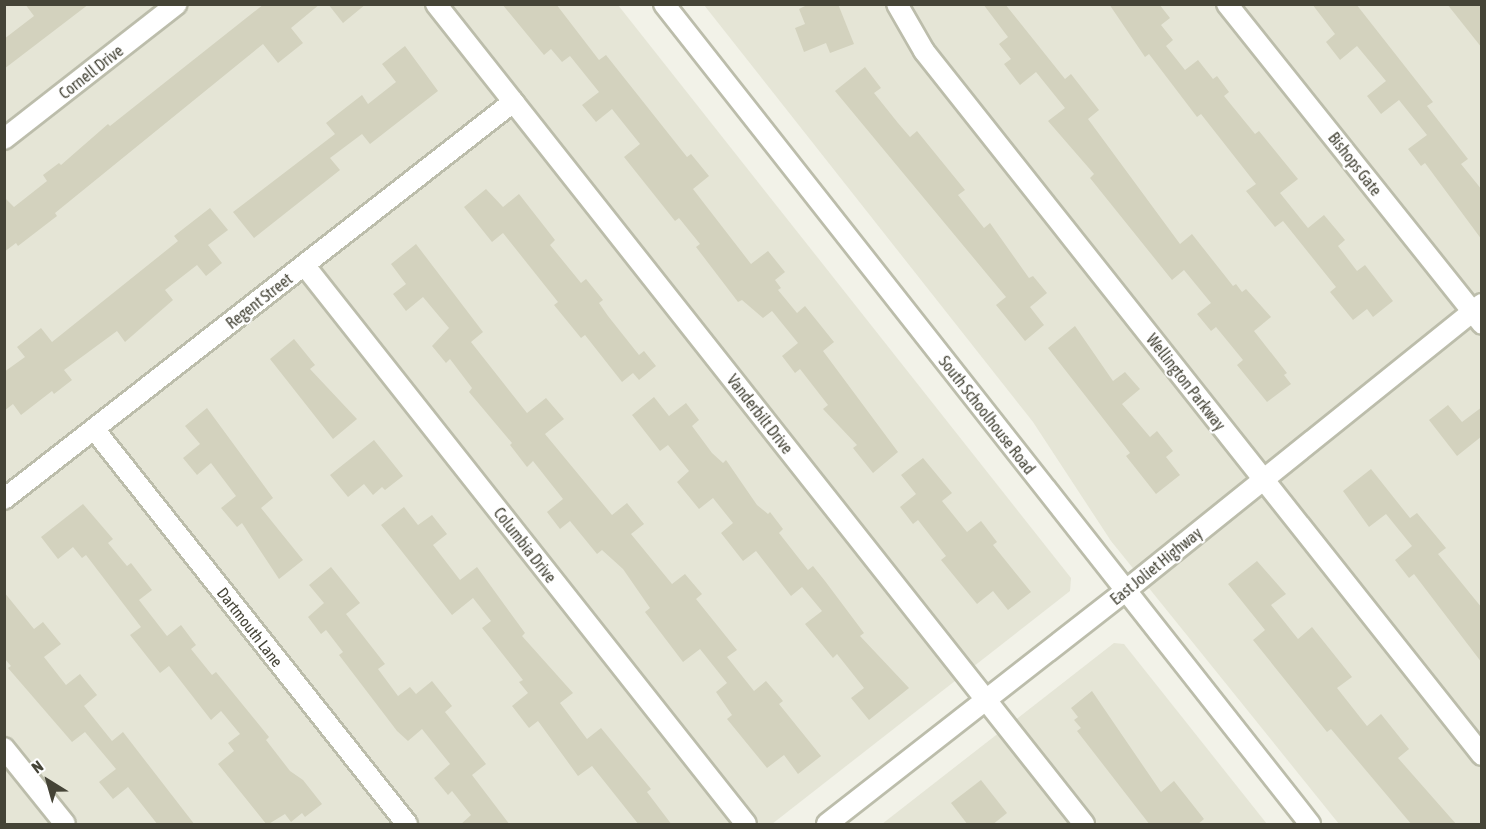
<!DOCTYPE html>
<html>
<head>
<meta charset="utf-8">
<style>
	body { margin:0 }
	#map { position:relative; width:1486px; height:829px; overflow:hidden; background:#f2f2e8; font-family:"Asap Condensed",sans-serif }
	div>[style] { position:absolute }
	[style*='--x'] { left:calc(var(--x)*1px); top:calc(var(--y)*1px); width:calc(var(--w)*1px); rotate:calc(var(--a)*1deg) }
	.residential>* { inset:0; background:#e5e5d6 }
	.building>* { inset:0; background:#d3d2be }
	.roads { filter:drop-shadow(2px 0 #bcbdab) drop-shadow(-2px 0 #bcbdab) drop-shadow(0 2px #bcbdab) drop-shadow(0 -2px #bcbdab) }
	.minor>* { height:20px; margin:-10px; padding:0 10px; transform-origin:10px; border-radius:10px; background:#fff }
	span { translate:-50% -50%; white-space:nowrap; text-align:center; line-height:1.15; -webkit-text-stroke:4.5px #fff; paint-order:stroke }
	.street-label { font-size:16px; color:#454437 }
	.frame { position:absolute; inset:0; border:6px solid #454437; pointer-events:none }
	.north { position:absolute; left:18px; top:751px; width:60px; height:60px; -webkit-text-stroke:4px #fff; paint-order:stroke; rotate:323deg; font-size:16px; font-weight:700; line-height:24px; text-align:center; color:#454437 }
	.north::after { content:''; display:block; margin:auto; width:21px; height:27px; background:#454437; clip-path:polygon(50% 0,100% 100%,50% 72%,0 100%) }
</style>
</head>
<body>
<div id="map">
	<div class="residential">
		<i style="clip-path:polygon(5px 5px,618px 5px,1071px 578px,1070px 591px,772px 824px,5px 824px)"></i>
		<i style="clip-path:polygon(704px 5px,1481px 5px,1481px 824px,1339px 824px,1111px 541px,1033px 422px)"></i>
		<i style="clip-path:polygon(1114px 643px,1124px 644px,1267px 824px,882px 824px)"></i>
	</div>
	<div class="building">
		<i style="clip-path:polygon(25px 4px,89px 4px,4px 69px,4px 39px,34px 16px)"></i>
		<i style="clip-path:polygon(264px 4px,320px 4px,291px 28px,303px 43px,278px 63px,263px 44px,55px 213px,57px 216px,18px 246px,16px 243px,4px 252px,4px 197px,14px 207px,47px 181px,43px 175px,59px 163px,61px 165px,108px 124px,110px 126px)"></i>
		<i style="clip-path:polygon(328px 4px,366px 4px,343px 23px)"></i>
		<i style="clip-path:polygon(502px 4px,556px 4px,599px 60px,606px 55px,687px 157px,691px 154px,709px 176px,693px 189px,751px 264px,768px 251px,785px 272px,775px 280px,781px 288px,778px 290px,797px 313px,805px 306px,834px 342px,823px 351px,898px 452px,873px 473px,853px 448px,857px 445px,823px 409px,828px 405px,800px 369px,795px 373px,782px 356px,798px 343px,772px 311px,763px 318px,742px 300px,738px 302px,696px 247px,700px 244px,679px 218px,675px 221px,624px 157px,640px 144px,612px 109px,596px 122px,582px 105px,599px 92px,570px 56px,562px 62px,551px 49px,544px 55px)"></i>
		<i style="clip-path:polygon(809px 4px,838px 4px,854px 44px,830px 53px,826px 43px,804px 52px,795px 28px,805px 24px,799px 9px)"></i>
		<i style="clip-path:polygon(983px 4px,1005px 4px,1065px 79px,1071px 74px,1099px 110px,1088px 119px,1180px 244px,1192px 234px,1233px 286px,1236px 284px,1242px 292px,1246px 289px,1271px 317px,1254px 331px,1287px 373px,1284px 375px,1291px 384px,1267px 402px,1237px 365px,1243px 360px,1216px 327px,1211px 331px,1197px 314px,1211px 303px,1184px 270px,1172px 280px,1090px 178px,1094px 174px,1048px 121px,1065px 108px,1036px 72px,1020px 85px,1004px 64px,1011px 59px,999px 44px,1008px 37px)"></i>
		<i style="clip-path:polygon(1109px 4px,1159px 4px,1170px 18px,1161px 25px,1173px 40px,1166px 46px,1185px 70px,1198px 60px,1213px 79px,1217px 76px,1229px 92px,1224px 96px,1255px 134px,1259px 131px,1298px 179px,1280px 193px,1308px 228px,1324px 215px,1345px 240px,1338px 246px,1357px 271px,1365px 265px,1393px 301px,1373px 317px,1367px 309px,1353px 320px,1330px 292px,1336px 287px,1283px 221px,1275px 227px,1246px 191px,1256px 184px,1201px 114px,1197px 117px,1149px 54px,1145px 57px)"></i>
		<i style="clip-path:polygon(1312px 4px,1356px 4px,1433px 102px,1427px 106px,1468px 159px,1461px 164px,1482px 190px,1482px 240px,1425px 163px,1421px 166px,1408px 149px,1427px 135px,1399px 100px,1381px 114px,1367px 96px,1386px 81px,1357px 46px,1340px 60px,1326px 42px,1335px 34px)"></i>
		<i style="clip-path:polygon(1447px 4px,1482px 4px,1482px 48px)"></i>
		<i style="clip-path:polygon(405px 46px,438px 91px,370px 144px,362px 134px,330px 158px,340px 170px,254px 238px,233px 212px,335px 134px,326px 123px,362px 95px,368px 104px,396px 82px,382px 64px)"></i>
		<i style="clip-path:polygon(865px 67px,881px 88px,874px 93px,898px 123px,910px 137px,917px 131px,965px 190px,958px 195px,984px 228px,990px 223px,1029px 278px,1033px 276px,1047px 293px,1030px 307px,1044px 325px,1025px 341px,996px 305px,1006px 297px,835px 91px)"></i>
		<i style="clip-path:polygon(486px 189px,503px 207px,519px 194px,555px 240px,550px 245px,581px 283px,586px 279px,603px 300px,599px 303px,608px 316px,639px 355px,644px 351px,656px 366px,639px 380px,633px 373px,622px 382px,585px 335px,581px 338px,554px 305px,558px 302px,503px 233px,492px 242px,464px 207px)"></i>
		<i style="clip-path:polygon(210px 208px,228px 230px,208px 245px,222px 263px,206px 276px,197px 265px,165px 290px,173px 300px,125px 342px,117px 331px,64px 370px,72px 380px,54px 394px,52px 391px,21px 415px,13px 404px,4px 411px,4px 372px,25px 357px,17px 347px,41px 328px,52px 342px,178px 241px,174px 236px)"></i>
		<i style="clip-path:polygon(416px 244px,483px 332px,471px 342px,527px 413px,546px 398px,564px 419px,545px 434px,612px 515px,627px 503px,644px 524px,631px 534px,672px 584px,685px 574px,702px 594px,696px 599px,737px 650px,727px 657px,754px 691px,766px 681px,783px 701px,779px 704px,821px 756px,798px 774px,784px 755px,767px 768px,727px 719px,732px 715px,716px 692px,727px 683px,700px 649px,683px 662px,645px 612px,650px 608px,623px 569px,602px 550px,597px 554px,570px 521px,560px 529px,547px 512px,563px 499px,533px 461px,527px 467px,510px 445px,512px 443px,469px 392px,472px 388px,450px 359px,446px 363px,432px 346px,449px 328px,423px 297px,406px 311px,393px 294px,406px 284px,391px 264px)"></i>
		<i style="clip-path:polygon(1075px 326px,1113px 381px,1125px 372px,1140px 389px,1122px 404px,1150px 437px,1157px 431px,1173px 451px,1166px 457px,1180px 475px,1156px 494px,1126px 456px,1130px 453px,1048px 348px)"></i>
		<i style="clip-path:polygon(294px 339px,315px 365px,310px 369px,357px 419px,333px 439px,270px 359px)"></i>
		<i style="clip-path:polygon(654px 397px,669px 416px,686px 403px,699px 420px,692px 426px,712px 453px,723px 463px,726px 460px,757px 505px,768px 514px,770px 512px,783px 529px,779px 533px,808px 570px,813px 566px,825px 581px,864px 633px,860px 636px,909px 688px,869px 720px,851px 698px,864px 688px,837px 654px,833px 658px,805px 624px,822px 611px,802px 587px,791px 596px,756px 551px,743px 561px,721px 533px,733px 523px,713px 498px,699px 509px,677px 482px,689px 471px,668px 445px,660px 451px,632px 415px)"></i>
		<i style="clip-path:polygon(1448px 405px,1462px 422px,1482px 407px,1482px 436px,1457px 456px,1429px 420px)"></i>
		<i style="clip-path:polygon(207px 408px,273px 498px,261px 508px,303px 560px,279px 579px,242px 523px,237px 527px,221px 508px,236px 496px,211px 463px,197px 475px,183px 458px,200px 444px,185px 426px)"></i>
		<i style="clip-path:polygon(374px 440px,403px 476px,385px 490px,382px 487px,373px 495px,364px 484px,348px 497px,330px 475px)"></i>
		<i style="clip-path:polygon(923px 458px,952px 493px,942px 501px,967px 532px,981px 521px,997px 542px,993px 545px,1031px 592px,1008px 610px,993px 591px,977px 604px,941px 560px,946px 556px,918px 520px,913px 524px,900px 507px,916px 494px,901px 475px)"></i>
		<i style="clip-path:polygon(1371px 469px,1410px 518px,1417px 513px,1446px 548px,1438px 554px,1482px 608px,1482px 663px,1414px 574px,1409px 578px,1395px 560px,1412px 546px,1386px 514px,1369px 527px,1343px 491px)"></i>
		<i style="clip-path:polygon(83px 504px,113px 539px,108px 543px,127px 566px,131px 563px,152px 590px,139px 600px,167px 636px,181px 625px,196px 645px,191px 649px,212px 675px,216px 672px,269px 737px,266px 740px,290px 771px,303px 780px,322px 804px,305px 817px,302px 813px,291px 822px,285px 814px,267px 825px,218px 764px,234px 751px,228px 743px,240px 734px,221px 711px,211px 720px,169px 666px,160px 673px,130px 635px,141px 627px,86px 555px,82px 558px,73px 547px,58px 559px,41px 537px)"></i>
		<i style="clip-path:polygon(404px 507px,418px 525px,432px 515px,447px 534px,433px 545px,460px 580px,477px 567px,525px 633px,522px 636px,573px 693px,560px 703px,587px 739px,601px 728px,651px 789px,647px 792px,672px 825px,639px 825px,592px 766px,578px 776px,538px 721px,529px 728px,512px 706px,528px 693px,519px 682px,523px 680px,482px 628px,491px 621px,473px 598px,452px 615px,381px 525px)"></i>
		<i style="clip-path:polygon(1257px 561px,1286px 594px,1271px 605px,1298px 639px,1312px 627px,1352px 677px,1337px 688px,1367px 726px,1381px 714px,1409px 749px,1398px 758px,1457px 825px,1412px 825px,1331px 729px,1327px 732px,1253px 640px,1265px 630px,1228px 584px)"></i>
		<i style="clip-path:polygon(331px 567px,360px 603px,346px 614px,385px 664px,378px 669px,398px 696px,410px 687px,416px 694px,432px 681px,452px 706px,445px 712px,486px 764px,472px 775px,510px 825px,460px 825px,471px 815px,452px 791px,448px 795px,434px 778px,450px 764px,422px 729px,408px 741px,397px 731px,339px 655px,343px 652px,326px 630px,321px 634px,308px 617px,324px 603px,309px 585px)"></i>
		<i style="clip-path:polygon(4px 592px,34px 629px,43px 622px,61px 644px,44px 657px,66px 685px,80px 674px,97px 695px,84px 706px,112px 741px,123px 732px,195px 825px,158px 825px,128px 787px,113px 799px,99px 782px,116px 769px,85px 732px,72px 742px,8px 668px,11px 666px,4px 658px)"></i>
		<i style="clip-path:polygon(1092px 691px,1161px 792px,1174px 781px,1204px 819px,1197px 825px,1150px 825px,1077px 731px,1081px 728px,1074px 720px,1078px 717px,1071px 708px)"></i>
		<i style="clip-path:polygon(981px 780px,1007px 813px,992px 825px,968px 825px,951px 803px)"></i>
	</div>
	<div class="roads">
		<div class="minor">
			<i style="--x:436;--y:4;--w:1045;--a:51.68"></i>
			<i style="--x:664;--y:4;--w:1044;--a:51.77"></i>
			<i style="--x:897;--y:4;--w:54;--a:60.1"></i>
			<i style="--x:924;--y:51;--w:898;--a:51.6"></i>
			<i style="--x:1227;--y:4;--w:409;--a:51.4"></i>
			<i style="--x:4;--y:139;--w:219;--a:-38"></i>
			<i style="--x:305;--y:266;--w:711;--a:51.68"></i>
			<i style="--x:94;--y:429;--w:504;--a:51.61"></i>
			<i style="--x:4;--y:499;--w:646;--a:-37.95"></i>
			<i style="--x:4;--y:748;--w:97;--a:51.2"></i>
			<i style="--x:827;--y:824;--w:378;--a:-38"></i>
			<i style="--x:1125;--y:591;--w:458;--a:-38.8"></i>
		</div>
	</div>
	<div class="street-label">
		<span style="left:91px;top:72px;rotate:-38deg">Cornell Drive</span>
		<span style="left:1355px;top:164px;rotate:52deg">Bishops Gate</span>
		<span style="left:259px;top:301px;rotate:-38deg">Regent Street</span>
		<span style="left:1186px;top:382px;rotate:52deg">Wellington Parkway</span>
		<span style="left:760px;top:414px;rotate:52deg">Vanderbilt Drive</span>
		<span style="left:987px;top:415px;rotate:52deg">South Schoolhouse Road</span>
		<span style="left:525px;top:545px;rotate:52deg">Columbia Drive</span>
		<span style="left:1156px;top:566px;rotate:-39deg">East Joliet Highway</span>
		<span style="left:250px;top:627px;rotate:52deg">Dartmouth Lane</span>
	</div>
	<div class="frame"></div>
	<div class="north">N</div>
</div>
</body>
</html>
